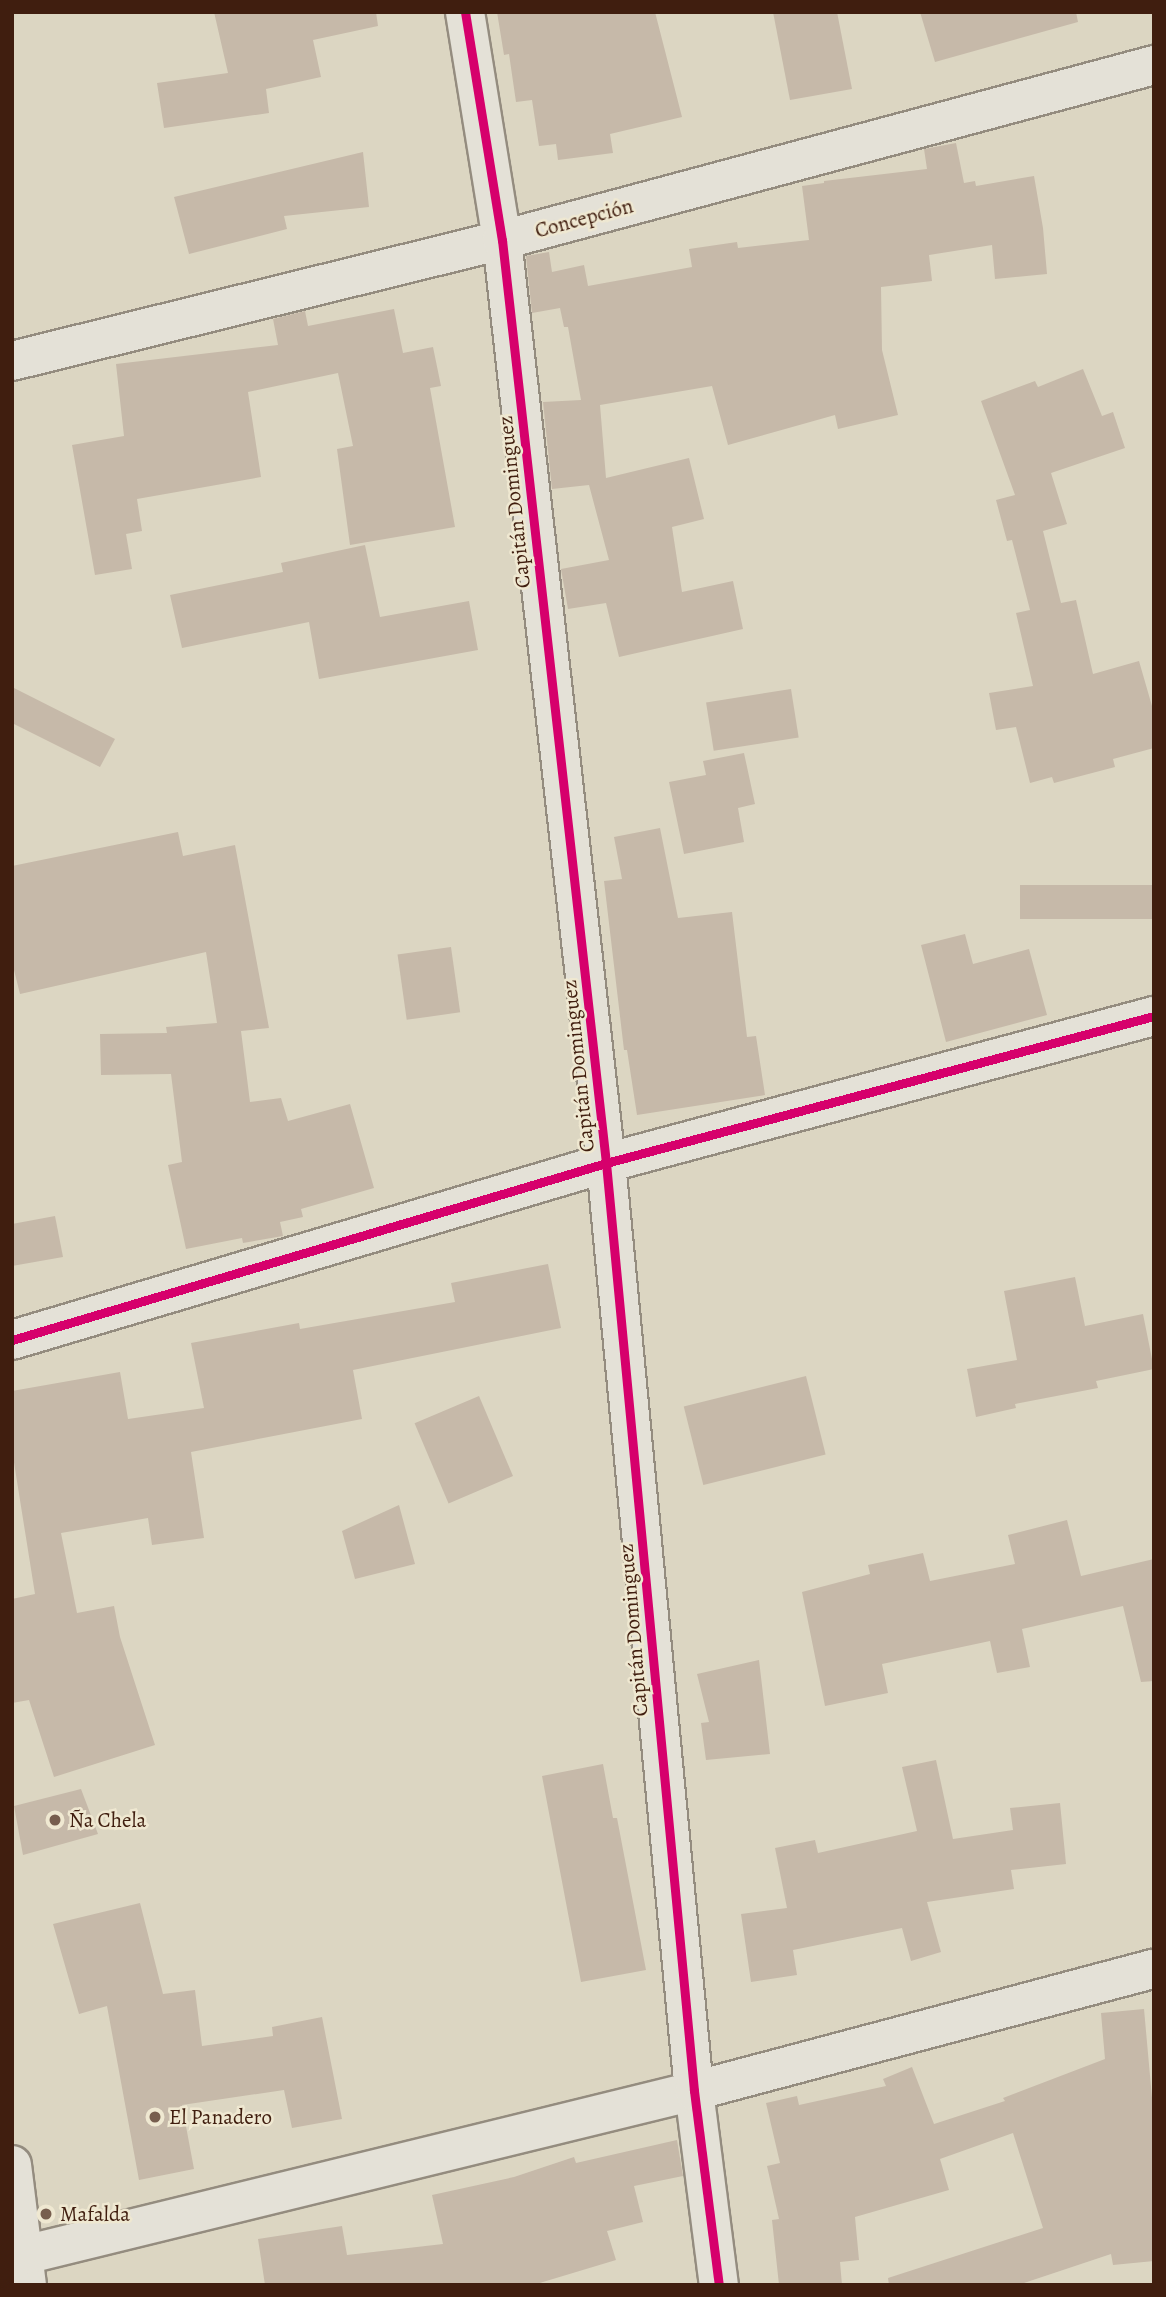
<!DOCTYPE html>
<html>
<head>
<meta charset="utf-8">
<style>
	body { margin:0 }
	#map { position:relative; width:1166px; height:2297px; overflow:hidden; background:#dcd6c2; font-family:Alegreya,serif }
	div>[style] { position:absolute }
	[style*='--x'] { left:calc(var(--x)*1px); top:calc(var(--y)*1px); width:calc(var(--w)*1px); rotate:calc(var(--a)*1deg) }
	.building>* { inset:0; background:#c6b9a9; transform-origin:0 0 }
	.roads { filter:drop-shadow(2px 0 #948c7f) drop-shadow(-2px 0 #948c7f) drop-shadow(0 2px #948c7f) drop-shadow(0 -2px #948c7f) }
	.minor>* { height:38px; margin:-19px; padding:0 19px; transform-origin:19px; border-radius:19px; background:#e4e1d7 }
	.cycleway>* { height:9px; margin:-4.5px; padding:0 4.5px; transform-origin:4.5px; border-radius:4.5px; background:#d6006c }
	.dots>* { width:19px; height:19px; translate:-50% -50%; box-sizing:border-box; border:4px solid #efe8d1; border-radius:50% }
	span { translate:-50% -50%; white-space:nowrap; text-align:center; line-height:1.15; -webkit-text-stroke:5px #efe8d1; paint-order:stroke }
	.street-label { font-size:21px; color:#401e0f }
	.poi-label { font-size:21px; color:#401e0f }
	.left { translate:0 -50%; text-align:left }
	.frame { position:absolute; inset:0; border:14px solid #401e0f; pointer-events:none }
</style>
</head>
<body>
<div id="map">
	<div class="building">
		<i style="clip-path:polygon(214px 12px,376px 12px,378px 26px,313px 40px,321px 77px,266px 89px,269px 113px,164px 128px,157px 83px,228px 73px)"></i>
		<i style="clip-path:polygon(497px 12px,655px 12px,682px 117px,610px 134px,613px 153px,558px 160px,556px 144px,539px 146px,532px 100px,516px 102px,509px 54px,504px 55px)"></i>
		<i style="clip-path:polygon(773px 12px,837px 12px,852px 89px,790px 100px)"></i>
		<i style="clip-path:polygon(920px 12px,1076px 12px,1078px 22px,935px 62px)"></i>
		<i style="clip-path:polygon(956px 143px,964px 183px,975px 181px,976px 186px,1034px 176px,1043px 228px,1047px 274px,995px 279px,992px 245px,929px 255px,932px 281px,881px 287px,882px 350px,898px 415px,838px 429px,835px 415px,728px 445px,712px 386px,600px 405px,606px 478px,689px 458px,704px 519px,672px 527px,682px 592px,733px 581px,743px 629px,619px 657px,606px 603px,568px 609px,561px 569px,609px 560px,589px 485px,552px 489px,543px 402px,581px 400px,568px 327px,564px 327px,560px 308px,532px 313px,526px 256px,549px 252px,552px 272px,584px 265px,588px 286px,692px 267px,689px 249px,737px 242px,738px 248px,809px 240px,802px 186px,824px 183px,824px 181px,927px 169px,924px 149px)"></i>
		<i style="clip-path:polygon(363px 152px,369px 207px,284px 216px,287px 229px,189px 254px,174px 197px)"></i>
		<i style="clip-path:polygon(394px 309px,403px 353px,433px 347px,441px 386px,430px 388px,455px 527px,350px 545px,337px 449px,353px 446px,338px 373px,248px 392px,261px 477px,137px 499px,142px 531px,126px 534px,132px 569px,95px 575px,72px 445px,124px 436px,116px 364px,278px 345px,273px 319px,305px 311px,308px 326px)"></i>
		<i style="clip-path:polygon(1083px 369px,1102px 416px,1113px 412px,1125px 448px,1051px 473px,1067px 524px,1043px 531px,1061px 603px,1076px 600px,1093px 674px,1139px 661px,1154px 713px,1154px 748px,1113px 759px,1115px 767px,1054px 783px,1052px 777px,1030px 783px,1016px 727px,996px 730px,989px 693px,1033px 686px,1016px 613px,1030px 610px,1012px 540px,1007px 541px,996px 500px,1015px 495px,981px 401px,1035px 381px,1038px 387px)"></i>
		<i style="clip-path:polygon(365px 545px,380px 617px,469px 601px,478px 650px,319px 679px,309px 622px,182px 648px,170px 595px,283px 572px,281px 563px)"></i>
		<i style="clip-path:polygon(12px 687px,115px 739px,100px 767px,12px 723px)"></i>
		<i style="left:791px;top:689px;width:49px;height:86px;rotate:81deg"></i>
		<i style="clip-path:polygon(744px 753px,755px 804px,738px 808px,744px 842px,684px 854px,669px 782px,706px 775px,703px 761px)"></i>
		<i style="clip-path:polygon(660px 828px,678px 918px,732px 912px,747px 1037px,756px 1036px,765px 1095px,637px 1115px,627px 1050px,624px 1050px,604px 881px,622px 879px,614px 837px)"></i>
		<i style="clip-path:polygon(178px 832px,183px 856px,235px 845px,269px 1028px,241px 1031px,250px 1102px,281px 1098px,288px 1121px,350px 1104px,374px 1188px,301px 1209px,303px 1217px,280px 1222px,283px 1236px,243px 1243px,242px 1238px,186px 1249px,168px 1165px,182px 1162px,171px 1074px,101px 1075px,100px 1034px,167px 1033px,166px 1027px,217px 1023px,206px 952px,20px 994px,12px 962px,12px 866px)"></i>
		<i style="left:1154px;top:885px;width:34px;height:134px;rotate:90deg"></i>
		<i style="clip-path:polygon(965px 934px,973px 964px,1029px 949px,1047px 1015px,946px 1042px,921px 945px)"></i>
		<i style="left:451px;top:947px;width:66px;height:54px;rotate:82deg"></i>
		<i style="clip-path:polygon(55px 1216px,63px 1257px,12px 1266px,12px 1224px)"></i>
		<i style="clip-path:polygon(548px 1264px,561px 1328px,353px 1370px,362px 1419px,191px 1452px,204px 1538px,152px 1545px,148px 1518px,61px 1533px,77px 1613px,114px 1606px,120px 1637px,155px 1745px,54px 1777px,29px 1700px,12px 1703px,12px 1599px,35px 1594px,12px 1450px,12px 1391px,120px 1372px,128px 1419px,204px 1408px,191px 1343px,299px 1323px,300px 1329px,455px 1302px,451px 1283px)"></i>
		<i style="clip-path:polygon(1075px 1277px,1085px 1326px,1143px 1314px,1154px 1369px,1096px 1381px,1098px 1388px,1015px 1404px,1016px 1408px,976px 1417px,967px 1369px,1017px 1360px,1004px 1291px)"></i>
		<i style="left:806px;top:1376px;width:81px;height:126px;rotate:76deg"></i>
		<i style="left:479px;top:1396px;width:87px;height:70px;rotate:67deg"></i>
		<i style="clip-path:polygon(399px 1505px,415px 1564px,355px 1579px,342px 1531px)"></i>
		<i style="clip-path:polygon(1067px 1520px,1081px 1576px,1154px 1559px,1154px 1681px,1141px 1682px,1123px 1606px,1022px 1629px,1030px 1667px,997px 1673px,990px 1641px,882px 1664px,888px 1693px,825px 1706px,802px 1592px,870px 1574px,868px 1565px,923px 1553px,930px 1581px,1015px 1564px,1008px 1535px)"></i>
		<i style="clip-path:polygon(759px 1660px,770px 1754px,706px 1760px,701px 1723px,709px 1722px,697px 1674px)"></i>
		<i style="clip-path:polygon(936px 1760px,953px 1839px,1013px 1830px,1010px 1808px,1060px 1803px,1066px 1864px,1011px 1870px,1014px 1889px,927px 1902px,941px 1952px,911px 1961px,902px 1928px,793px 1950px,797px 1975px,751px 1982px,741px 1914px,787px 1908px,775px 1848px,815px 1840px,818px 1853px,917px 1831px,902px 1767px)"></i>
		<i style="clip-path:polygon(603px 1764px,613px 1818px,617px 1818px,646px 1970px,581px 1982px,542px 1776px)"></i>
		<i style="clip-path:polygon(81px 1789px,98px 1834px,23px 1855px,14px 1806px)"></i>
		<i style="clip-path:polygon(140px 1903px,163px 1994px,195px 1990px,202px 2046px,273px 2036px,272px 2027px,322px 2017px,342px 2119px,292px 2128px,284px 2090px,182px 2105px,194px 2169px,139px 2180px,107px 2006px,79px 2014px,53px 1924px)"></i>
		<i style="clip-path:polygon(1144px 2009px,1154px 2120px,1154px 2261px,1113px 2265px,1111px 2254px,1018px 2285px,889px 2285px,888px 2278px,1043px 2228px,1013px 2133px,940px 2159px,949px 2190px,855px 2217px,859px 2260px,840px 2262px,842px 2285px,779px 2285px,772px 2220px,779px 2219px,767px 2166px,780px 2163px,766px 2103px,797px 2096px,799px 2105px,886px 2086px,883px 2079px,912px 2067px,934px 2124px,1005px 2101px,1003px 2098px,1105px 2059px,1101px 2013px)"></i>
		<i style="clip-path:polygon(677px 2140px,683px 2176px,634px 2186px,643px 2222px,607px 2231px,616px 2260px,533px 2285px,265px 2285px,258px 2239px,342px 2226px,347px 2255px,443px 2244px,432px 2195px,514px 2177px,574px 2157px,576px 2163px)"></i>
	</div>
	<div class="roads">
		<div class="minor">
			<i style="--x:465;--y:12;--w:231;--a:80.8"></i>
			<i style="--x:502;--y:240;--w:929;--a:83.57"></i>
			<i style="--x:606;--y:1163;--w:932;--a:84.58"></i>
			<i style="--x:694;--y:2091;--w:196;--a:82.7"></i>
			<i style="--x:12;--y:361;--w:505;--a:-13.87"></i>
			<i style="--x:502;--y:240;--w:675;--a:-15.02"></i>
			<i style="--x:12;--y:1340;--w:620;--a:-16.59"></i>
			<i style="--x:606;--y:1163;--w:567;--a:-15.02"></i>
			<i style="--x:12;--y:2165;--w:121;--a:82.9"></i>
			<i style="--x:12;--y:2258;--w:702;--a:-13.76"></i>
			<i style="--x:694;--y:2091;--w:476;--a:-14.9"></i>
		</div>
	</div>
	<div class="cycleway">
		<i style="--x:465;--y:12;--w:231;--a:80.8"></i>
		<i style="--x:502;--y:240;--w:929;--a:83.57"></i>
		<i style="--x:606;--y:1163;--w:932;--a:84.58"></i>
		<i style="--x:694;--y:2091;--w:196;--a:82.7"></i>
		<i style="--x:12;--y:1340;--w:620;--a:-16.59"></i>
		<i style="--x:606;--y:1163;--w:567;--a:-15.02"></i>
	</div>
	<div class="dots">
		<i style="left:55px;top:1820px;background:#775e4e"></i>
		<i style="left:155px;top:2117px;background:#775e4e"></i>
		<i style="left:46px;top:2214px;background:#775e4e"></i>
	</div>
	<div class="street-label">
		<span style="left:584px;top:218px;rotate:-15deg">Concepción</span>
		<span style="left:514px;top:502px;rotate:-96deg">Capitán Dominguez</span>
		<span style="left:578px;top:1066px;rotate:-96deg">Capitán Dominguez</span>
		<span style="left:633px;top:1630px;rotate:-95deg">Capitán Dominguez</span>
	</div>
	<div class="poi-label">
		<span class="left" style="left:69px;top:1820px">Ña Chela</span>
		<span class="left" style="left:169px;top:2117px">El Panadero</span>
		<span class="left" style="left:60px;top:2214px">Mafalda</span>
	</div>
	<div class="frame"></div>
</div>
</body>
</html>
